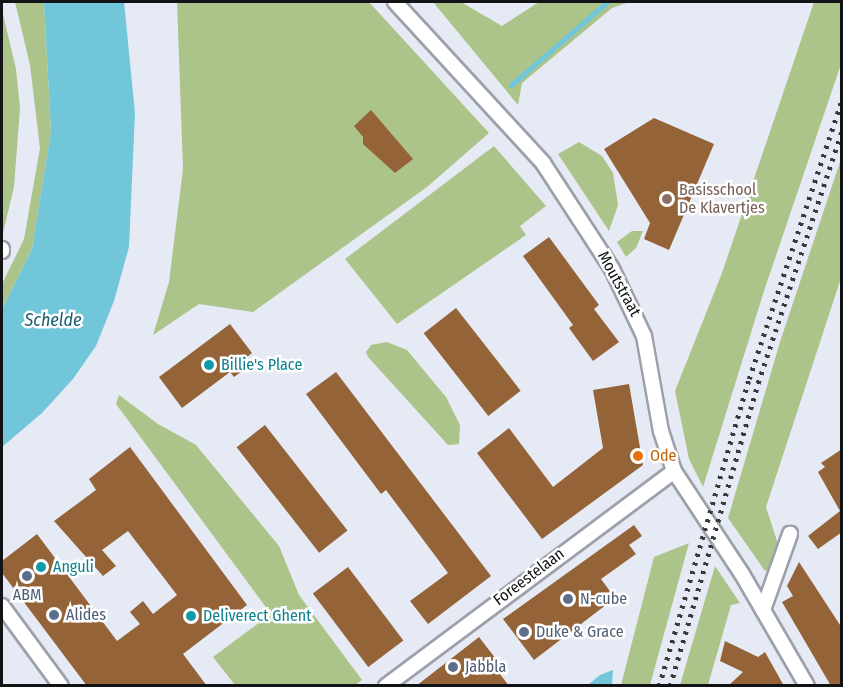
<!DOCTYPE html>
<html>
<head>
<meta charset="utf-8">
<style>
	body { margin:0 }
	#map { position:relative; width:843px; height:687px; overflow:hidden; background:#e6eaf5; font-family:"Fira Sans Condensed",sans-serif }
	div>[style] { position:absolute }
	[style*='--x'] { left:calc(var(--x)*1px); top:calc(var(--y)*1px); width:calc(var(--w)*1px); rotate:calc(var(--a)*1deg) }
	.green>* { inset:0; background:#acc489 }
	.water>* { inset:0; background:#72c6da }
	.stream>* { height:5px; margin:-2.5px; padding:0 2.5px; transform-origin:2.5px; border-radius:2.5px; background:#72c6da }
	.building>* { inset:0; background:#946338; transform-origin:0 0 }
	.roads { filter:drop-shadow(2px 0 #9ca0ab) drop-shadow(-2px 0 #9ca0ab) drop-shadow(0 2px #9ca0ab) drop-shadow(0 -2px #9ca0ab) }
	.minor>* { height:14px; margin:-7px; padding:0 7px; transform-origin:7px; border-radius:7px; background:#fff }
	.rail>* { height:4.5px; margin-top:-2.25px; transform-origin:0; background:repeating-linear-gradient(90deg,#383a3f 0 3px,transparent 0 9px) }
	.dots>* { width:16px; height:16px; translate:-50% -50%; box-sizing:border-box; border:3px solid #fff; border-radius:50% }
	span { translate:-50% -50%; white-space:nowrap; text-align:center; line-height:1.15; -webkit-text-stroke:5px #fff; paint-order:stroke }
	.education-label { font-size:16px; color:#785e54 }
	.left { translate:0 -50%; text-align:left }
	.street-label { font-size:16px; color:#121317 }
	.culture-label { font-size:16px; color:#0d838f }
	.food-label { font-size:16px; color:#c56008 }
	.service-label { font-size:16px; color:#4e5e75 }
	.water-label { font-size:18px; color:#195e6c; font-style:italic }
	.frame { position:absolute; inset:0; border:3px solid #121317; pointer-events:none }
</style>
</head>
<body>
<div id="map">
	<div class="green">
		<i style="clip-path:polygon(15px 2px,44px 2px,51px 132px,32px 249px,2px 309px,2px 284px,24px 239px,40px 148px,30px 65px)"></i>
		<i style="clip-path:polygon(177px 2px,369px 2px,489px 133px,427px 187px,253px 312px,199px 304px,153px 335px,169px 282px,183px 169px)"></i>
		<i style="clip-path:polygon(433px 2px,461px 2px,502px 26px,539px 2px,629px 2px,612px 8px,522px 83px,518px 105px)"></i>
		<i style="clip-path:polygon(814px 2px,841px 2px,841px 64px,764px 291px,703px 487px,689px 459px,675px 391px,722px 273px)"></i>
		<i style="clip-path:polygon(2px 10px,16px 69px,20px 108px,14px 187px,2px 237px)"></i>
		<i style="clip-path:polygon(579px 142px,602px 156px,613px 173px,618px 205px,609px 231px,558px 154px)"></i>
		<i style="clip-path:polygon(494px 146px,546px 206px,520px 226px,526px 235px,397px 324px,345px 259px)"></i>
		<i style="clip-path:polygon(841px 159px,841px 278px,766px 507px,778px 544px,770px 568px,765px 571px,728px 518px,780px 342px)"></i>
		<i style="clip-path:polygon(632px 231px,643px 231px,636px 248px,626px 257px,617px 242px)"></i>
		<i style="clip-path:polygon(387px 342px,407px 350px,446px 397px,460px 425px,459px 444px,448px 445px,368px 357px,366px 352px,371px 345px)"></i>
		<i style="clip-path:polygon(119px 395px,158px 424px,196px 445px,279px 546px,299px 595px,362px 680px,354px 686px,235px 685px,213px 657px,271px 614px,116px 404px)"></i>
		<i style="clip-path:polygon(689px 543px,650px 685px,621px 685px,654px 557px)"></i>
		<i style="clip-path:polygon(715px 566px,740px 603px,731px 605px,708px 685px,680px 685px)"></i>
	</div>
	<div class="water">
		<i style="clip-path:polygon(44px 2px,124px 2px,135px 113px,129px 247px,114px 301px,96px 346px,73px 379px,42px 413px,2px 447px,2px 309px,32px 249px,51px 132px)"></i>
		<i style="clip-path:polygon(613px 670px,612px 685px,588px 685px,600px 675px)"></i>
	</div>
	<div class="stream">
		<i style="--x:511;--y:85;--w:127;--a:-40.8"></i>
	</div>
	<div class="building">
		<i style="clip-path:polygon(371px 110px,413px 159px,395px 173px,363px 144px,363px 137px,354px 126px)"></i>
		<i style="clip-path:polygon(654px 118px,714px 144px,669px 250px,644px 239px,650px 223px,604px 149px)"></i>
		<i style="clip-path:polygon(549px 237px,599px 305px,594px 309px,619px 342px,593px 361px,569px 328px,573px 325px,523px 256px)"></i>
		<i style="left:456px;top:308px;width:105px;height:41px;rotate:52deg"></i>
		<i style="clip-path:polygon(230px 324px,252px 353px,241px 362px,246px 368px,234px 377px,230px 372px,182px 408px,159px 377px)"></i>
		<i style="clip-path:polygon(336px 372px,491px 576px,428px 624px,410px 601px,448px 573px,386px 490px,381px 494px,306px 394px)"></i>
		<i style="clip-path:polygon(629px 384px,643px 465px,542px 539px,477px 453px,509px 428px,553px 487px,603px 448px,593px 390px)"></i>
		<i style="left:265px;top:425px;width:134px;height:36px;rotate:52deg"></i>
		<i style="clip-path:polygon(130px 447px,247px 605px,183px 654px,207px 686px,87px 686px,2px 573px,2px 561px,37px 534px,117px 641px,140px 624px,130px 612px,143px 601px,153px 614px,177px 595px,128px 531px,102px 550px,116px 566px,103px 576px,54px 521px,96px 490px,89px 479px)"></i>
		<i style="clip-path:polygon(842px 449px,842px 532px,818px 549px,808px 536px,840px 511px,818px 472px,825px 467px,821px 463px)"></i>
		<i style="clip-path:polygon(634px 525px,642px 536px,629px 545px,636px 554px,601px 579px,615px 598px,534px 660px,503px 619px)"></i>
		<i style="clip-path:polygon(799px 562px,842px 628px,842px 686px,831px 686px,782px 602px,793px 596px,787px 586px)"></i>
		<i style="left:348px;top:567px;width:92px;height:44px;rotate:53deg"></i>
		<i style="clip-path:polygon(479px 637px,499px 663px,494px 666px,509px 686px,416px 686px)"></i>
		<i style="clip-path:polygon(725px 641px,758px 657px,765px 652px,784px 686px,728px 686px,743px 672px,720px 661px)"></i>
	</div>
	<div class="roads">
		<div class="minor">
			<i style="--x:395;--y:2;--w:219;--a:47.4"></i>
			<i style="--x:543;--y:163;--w:126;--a:56.9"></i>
			<i style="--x:612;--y:269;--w:74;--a:64.5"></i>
			<i style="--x:644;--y:336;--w:97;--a:79.9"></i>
			<i style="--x:661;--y:431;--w:42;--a:72"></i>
			<i style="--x:674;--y:471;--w:123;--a:56.6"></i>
			<i style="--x:742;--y:574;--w:129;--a:59.9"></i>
			<i style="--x:2;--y:251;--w:2;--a:-90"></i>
			<i style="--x:2;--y:606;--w:99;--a:53.6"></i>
			<i style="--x:763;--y:610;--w:81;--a:-70.4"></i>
			<i style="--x:386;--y:686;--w:359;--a:-36.7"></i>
		</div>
	</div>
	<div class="rail">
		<i style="--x:659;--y:686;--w:320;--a:-73.7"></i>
		<i style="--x:749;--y:379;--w:294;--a:-71.6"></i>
		<i style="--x:670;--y:686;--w:316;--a:-73.8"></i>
		<i style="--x:758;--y:383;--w:267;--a:-71.6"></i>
	</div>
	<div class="dots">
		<i style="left:667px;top:199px;background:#8d6e63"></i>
		<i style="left:209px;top:365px;background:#0f9aa8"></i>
		<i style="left:638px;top:456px;background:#e8710a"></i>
		<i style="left:41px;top:567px;background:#0f9aa8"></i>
		<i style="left:27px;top:576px;background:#5c6f8a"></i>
		<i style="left:568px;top:599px;background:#5c6f8a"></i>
		<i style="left:54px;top:615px;background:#5c6f8a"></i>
		<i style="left:191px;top:616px;background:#0f9aa8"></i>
		<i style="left:524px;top:632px;background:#5c6f8a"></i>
		<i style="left:453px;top:667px;background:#5c6f8a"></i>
	</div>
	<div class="education-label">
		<span class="left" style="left:679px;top:199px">Basisschool<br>De Klavertjes</span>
	</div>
	<div class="street-label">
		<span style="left:619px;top:284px;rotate:61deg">Moutstraat</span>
		<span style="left:529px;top:577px;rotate:-37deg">Foreestelaan</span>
	</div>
	<div class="culture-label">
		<span class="left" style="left:221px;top:365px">Billie's Place</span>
		<span class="left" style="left:53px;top:567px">Anguli</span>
		<span class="left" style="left:203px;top:616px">Deliverect Ghent</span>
	</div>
	<div class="food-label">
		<span class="left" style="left:650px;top:456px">Ode</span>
	</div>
	<div class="service-label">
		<span style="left:27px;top:595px">ABM</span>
		<span class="left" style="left:580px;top:599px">N-cube</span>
		<span class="left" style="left:66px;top:615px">Alides</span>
		<span class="left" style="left:536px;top:632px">Duke &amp; Grace</span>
		<span class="left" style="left:465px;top:667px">Jabbla</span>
	</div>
	<div class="water-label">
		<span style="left:53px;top:320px">Schelde</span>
	</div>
	<div class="frame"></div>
</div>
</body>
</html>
